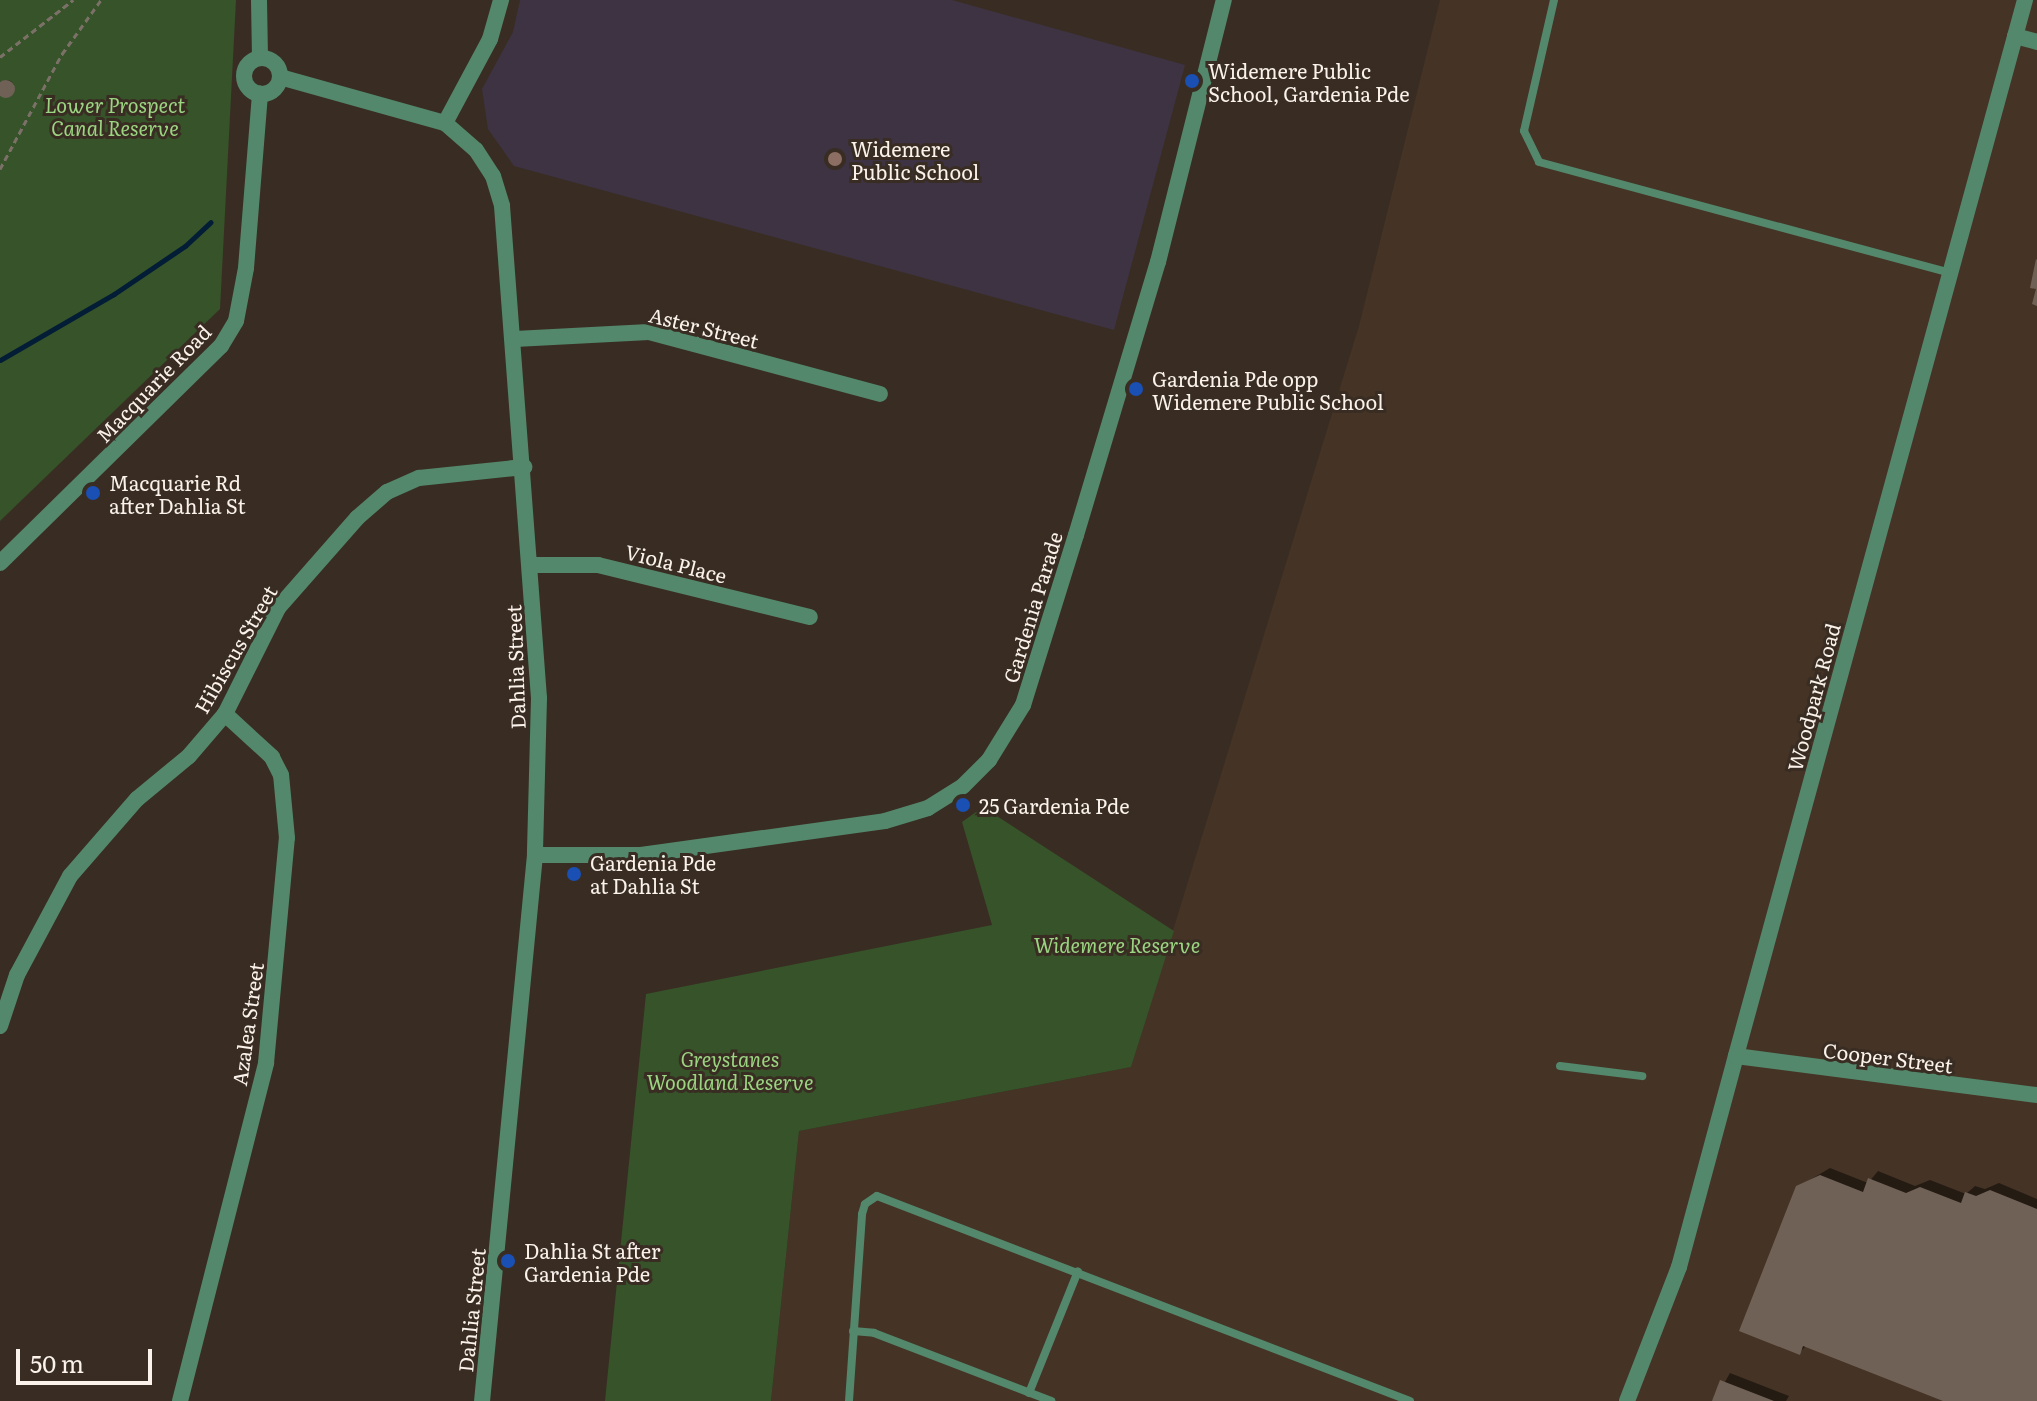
<!DOCTYPE html>
<html>
<head>
<meta charset="utf-8">
<style>
	body { margin:0 }
	#map { position:relative; width:2037px; height:1401px; overflow:hidden; background:#392d23; font-family:Literata,serif }
	div>[style] { position:absolute }
	[style*='--x'] { left:calc(var(--x)*1px); top:calc(var(--y)*1px); width:calc(var(--w)*1px); rotate:calc(var(--a)*1deg) }
	.built>* { inset:0; background:#453325 }
	.education>* { inset:0; background:#3e3342 }
	.green>* { inset:0; background:#365329 }
	.shadow>* { inset:0; background:#0007 }
	.round { border-radius:50% }
	.stream>* { height:5px; margin:-2.5px; padding:0 2.5px; transform-origin:2.5px; border-radius:2.5px; background:#031d36 }
	.building>* { inset:0; background:#706157 }
	.path>* { height:3px; margin-top:-1.5px; transform-origin:0; background:repeating-linear-gradient(90deg,#7c7168 0 6px,transparent 0 10px) }
	.service>* { height:8px; margin:-4px; padding:0 4px; transform-origin:4px; border-radius:4px; background:#53886c }
	.minor>* { height:16px; margin:-8px; padding:0 8px; transform-origin:8px; border-radius:8px; background:#53886c }
	.tertiary>* { height:16px; margin:-8px; padding:0 8px; transform-origin:8px; border-radius:8px; background:#53886c }
	.tertiary>.ring { margin:-8px; padding:0; box-sizing:content-box; background:none; border:16px solid #53886c; border-radius:50% }
	.dots>* { width:22px; height:22px; translate:-50% -50%; box-sizing:border-box; border:4px solid #392d23; border-radius:50% }
	span { translate:-50% -50%; white-space:nowrap; text-align:center; line-height:1.15; -webkit-text-stroke:6px #392d23; paint-order:stroke }
	.poi-label { font-size:20px; color:#faf2eb }
	.left { translate:0 -50%; text-align:left }
	.park-label { font-size:20px; color:#9bd582; font-style:italic }
	.street-label { font-size:20px; color:#faf2eb }
	.scale { position:absolute; left:16px; top:1349px; width:136px; height:36px; box-sizing:border-box; border:4px solid #faf2eb; border-top:0; padding-left:10px; font-size:24px; line-height:28px; white-space:nowrap; color:#faf2eb; -webkit-text-stroke:6px #392d23; paint-order:stroke }
</style>
</head>
<body>
<div id="map">
	<div class="built">
		<i style="clip-path:polygon(1440px 0,2037px 0,2037px 1401px,771px 1401px,799px 1131px,1131px 1067px,1359px 326px)"></i>
	</div>
	<div class="education">
		<i style="clip-path:polygon(520px 0,952px 0,1185px 65px,1114px 330px,514px 166px,488px 129px,482px 89px,513px 32px)"></i>
	</div>
	<div class="green">
		<i style="clip-path:polygon(0 0,236px 0,220px 309px,0 521px)"></i>
		<i style="clip-path:polygon(983px 807px,1174px 931px,1131px 1067px,799px 1131px,771px 1401px,605px 1401px,646px 994px,992px 925px,962px 822px)"></i>
	</div>
	<div class="shadow">
		<i class="round" style="left:0;top:80px;width:14px;height:14px"></i>
		<i style="clip-path:polygon(1830px 1168px,1868px 1183px,1878px 1171px,1915px 1186px,1930px 1180px,1966px 1194px,1975px 1186px,1985px 1189px,1999px 1183px,2037px 1199px,2037px 1401px,1948px 1401px,1807px 1345px,1799px 1353px,1798px 1187px)"></i>
		<i style="clip-path:polygon(1730px 1373px,1789px 1396px,1786px 1401px,1714px 1401px)"></i>
	</div>
	<div class="stream">
		<i style="--x:0;--y:360;--w:132;--a:-30.1"></i>
		<i style="--x:114;--y:294;--w:86;--a:-34.1"></i>
		<i style="--x:185;--y:246;--w:35;--a:-43"></i>
	</div>
	<div class="building">
		<i class="round" style="left:-3px;top:80px;width:18px;height:18px"></i>
		<i style="clip-path:polygon(2036px 259px,2037px 260px,2037px 306px,2032px 304px,2036px 289px,2030px 288px)"></i>
		<i style="clip-path:polygon(1820px 1175px,1863px 1192px,1868px 1178px,1906px 1193px,1920px 1187px,1961px 1203px,1965px 1192px,1976px 1196px,1990px 1190px,2037px 1209px,2037px 1401px,1943px 1401px,1803px 1346px,1800px 1355px,1739px 1331px,1796px 1186px)"></i>
		<i style="clip-path:polygon(1720px 1380px,1774px 1401px,1712px 1401px)"></i>
	</div>
	<div class="path">
		<i style="--x:0;--y:57;--w:93;--a:-38"></i>
		<i style="--x:0;--y:169;--w:131;--a:-61.7"></i>
		<i style="--x:62;--y:54;--w:67;--a:-54.2"></i>
	</div>
	<div class="service">
		<i style="--x:1554;--y:0;--w:134;--a:102.9"></i>
		<i style="--x:1524;--y:131;--w:34;--a:64"></i>
		<i style="--x:1539;--y:162;--w:426;--a:15.1"></i>
		<i style="--x:1560;--y:1066;--w:83;--a:7"></i>
		<i style="--x:853;--y:1331;--w:21;--a:5"></i>
		<i style="--x:874;--y:1333;--w:190;--a:21"></i>
		<i style="--x:1029;--y:1393;--w:131;--a:-68.1"></i>
		<i style="--x:849;--y:1401;--w:187;--a:-86"></i>
		<i style="--x:862;--y:1214;--w:10;--a:-73"></i>
		<i style="--x:865;--y:1204;--w:14;--a:-34"></i>
		<i style="--x:877;--y:1196;--w:571;--a:21.04"></i>
	</div>
	<div class="minor">
		<i style="--x:2015;--y:36;--w:23;--a:15"></i>
		<i style="--x:280;--y:77;--w:171;--a:15.6"></i>
		<i style="--x:445;--y:123;--w:41;--a:41.1"></i>
		<i style="--x:476;--y:150;--w:31;--a:57"></i>
		<i style="--x:493;--y:176;--w:31;--a:73"></i>
		<i style="--x:502;--y:206;--w:493;--a:85.7"></i>
		<i style="--x:539;--y:698;--w:157;--a:91.5"></i>
		<i style="--x:535;--y:855;--w:549;--a:95.54"></i>
		<i style="--x:445;--y:123;--w:95;--a:-61.8"></i>
		<i style="--x:490;--y:39;--w:41;--a:-74.2"></i>
		<i style="--x:515;--y:339;--w:134;--a:-3"></i>
		<i style="--x:649;--y:332;--w:239;--a:15"></i>
		<i style="--x:531;--y:565;--w:67;--a:0"></i>
		<i style="--x:598;--y:565;--w:218;--a:13.8"></i>
		<i style="--x:535;--y:855;--w:106;--a:0"></i>
		<i style="--x:641;--y:855;--w:246;--a:-7.9"></i>
		<i style="--x:885;--y:821;--w:45;--a:-16.8"></i>
		<i style="--x:928;--y:808;--w:41;--a:-32.2"></i>
		<i style="--x:963;--y:786;--w:37;--a:-45"></i>
		<i style="--x:989;--y:760;--w:65;--a:-58.3"></i>
		<i style="--x:1023;--y:705;--w:178;--a:-72.7"></i>
		<i style="--x:1076;--y:535;--w:285;--a:-73.3"></i>
		<i style="--x:1158;--y:262;--w:270;--a:-75.9"></i>
		<i style="--x:0;--y:1026;--w:54;--a:-71.6"></i>
		<i style="--x:17;--y:975;--w:112;--a:-61.8"></i>
		<i style="--x:70;--y:876;--w:102;--a:-49"></i>
		<i style="--x:137;--y:799;--w:67;--a:-39.6"></i>
		<i style="--x:189;--y:756;--w:55;--a:-49.4"></i>
		<i style="--x:225;--y:714;--w:119;--a:-63.4"></i>
		<i style="--x:278;--y:608;--w:120;--a:-48.7"></i>
		<i style="--x:357;--y:518;--w:40;--a:-41"></i>
		<i style="--x:387;--y:492;--w:35;--a:-24"></i>
		<i style="--x:419;--y:478;--w:106;--a:-6"></i>
		<i style="--x:180;--y:1401;--w:349;--a:-75.7"></i>
		<i style="--x:266;--y:1063;--w:226;--a:-84.7"></i>
		<i style="--x:287;--y:838;--w:63;--a:-95.4"></i>
		<i style="--x:281;--y:775;--w:20;--a:-117"></i>
		<i style="--x:272;--y:757;--w:64;--a:-137.5"></i>
		<i style="--x:1627;--y:1401;--w:144;--a:-68.8"></i>
		<i style="--x:1679;--y:1267;--w:219;--a:-74.9"></i>
	</div>
	<div class="tertiary">
		<i style="--x:259;--y:0;--w:58;--a:89"></i>
		<i style="--x:2025;--y:0;--w:1095;--a:105.31"></i>
		<i style="--x:1736;--y:1056;--w:304;--a:7.4"></i>
		<i class="ring" style="left:244px;top:58px;width:20px;height:20px"></i>
		<i style="--x:0;--y:563;--w:310;--a:-44.5"></i>
		<i style="--x:221;--y:346;--w:29;--a:-59"></i>
		<i style="--x:236;--y:321;--w:54;--a:-79.3"></i>
		<i style="--x:246;--y:268;--w:175;--a:-85.4"></i>
	</div>
	<div class="dots">
		<i style="left:1192px;top:81px;background:#1a4fb4"></i>
		<i style="left:835px;top:159px;background:#8d6e63"></i>
		<i style="left:1136px;top:389px;background:#1a4fb4"></i>
		<i style="left:93px;top:493px;background:#1a4fb4"></i>
		<i style="left:963px;top:805px;background:#1a4fb4"></i>
		<i style="left:574px;top:874px;background:#1a4fb4"></i>
		<i style="left:508px;top:1261px;background:#1a4fb4"></i>
	</div>
	<div class="poi-label">
		<span class="left" style="left:1208px;top:82px">Widemere Public<br>School, Gardenia Pde</span>
		<span class="left" style="left:851px;top:160px">Widemere<br>Public School</span>
		<span class="left" style="left:1152px;top:390px">Gardenia Pde opp<br>Widemere Public School</span>
		<span class="left" style="left:109px;top:494px">Macquarie Rd<br>after Dahlia St</span>
		<span class="left" style="left:979px;top:805px">25 Gardenia Pde</span>
		<span class="left" style="left:590px;top:874px">Gardenia Pde<br>at Dahlia St</span>
		<span class="left" style="left:524px;top:1262px">Dahlia St after<br>Gardenia Pde</span>
	</div>
	<div class="park-label">
		<span style="left:115px;top:116px">Lower Prospect<br>Canal Reserve</span>
		<span style="left:1117px;top:944px">Widemere Reserve</span>
		<span style="left:730px;top:1070px">Greystanes<br>Woodland Reserve</span>
	</div>
	<div class="street-label">
		<span style="left:704px;top:327px;rotate:14deg">Aster Street</span>
		<span style="left:153px;top:383px;rotate:-46deg">Macquarie Road</span>
		<span style="left:676px;top:563px;rotate:14deg">Viola Place</span>
		<span style="left:1032px;top:607px;rotate:-73deg">Gardenia Parade</span>
		<span style="left:235px;top:649px;rotate:-60deg">Hibiscus Street</span>
		<span style="left:515px;top:667px;rotate:-92deg">Dahlia Street</span>
		<span style="left:1813px;top:697px;rotate:-75deg">Woodpark Road</span>
		<span style="left:247px;top:1024px;rotate:-82deg">Azalea Street</span>
		<span style="left:1888px;top:1057px;rotate:7deg">Cooper Street</span>
		<span style="left:471px;top:1310px;rotate:-84deg">Dahlia Street</span>
	</div>
	<div class="scale">50 m</div>
</div>
</body>
</html>
